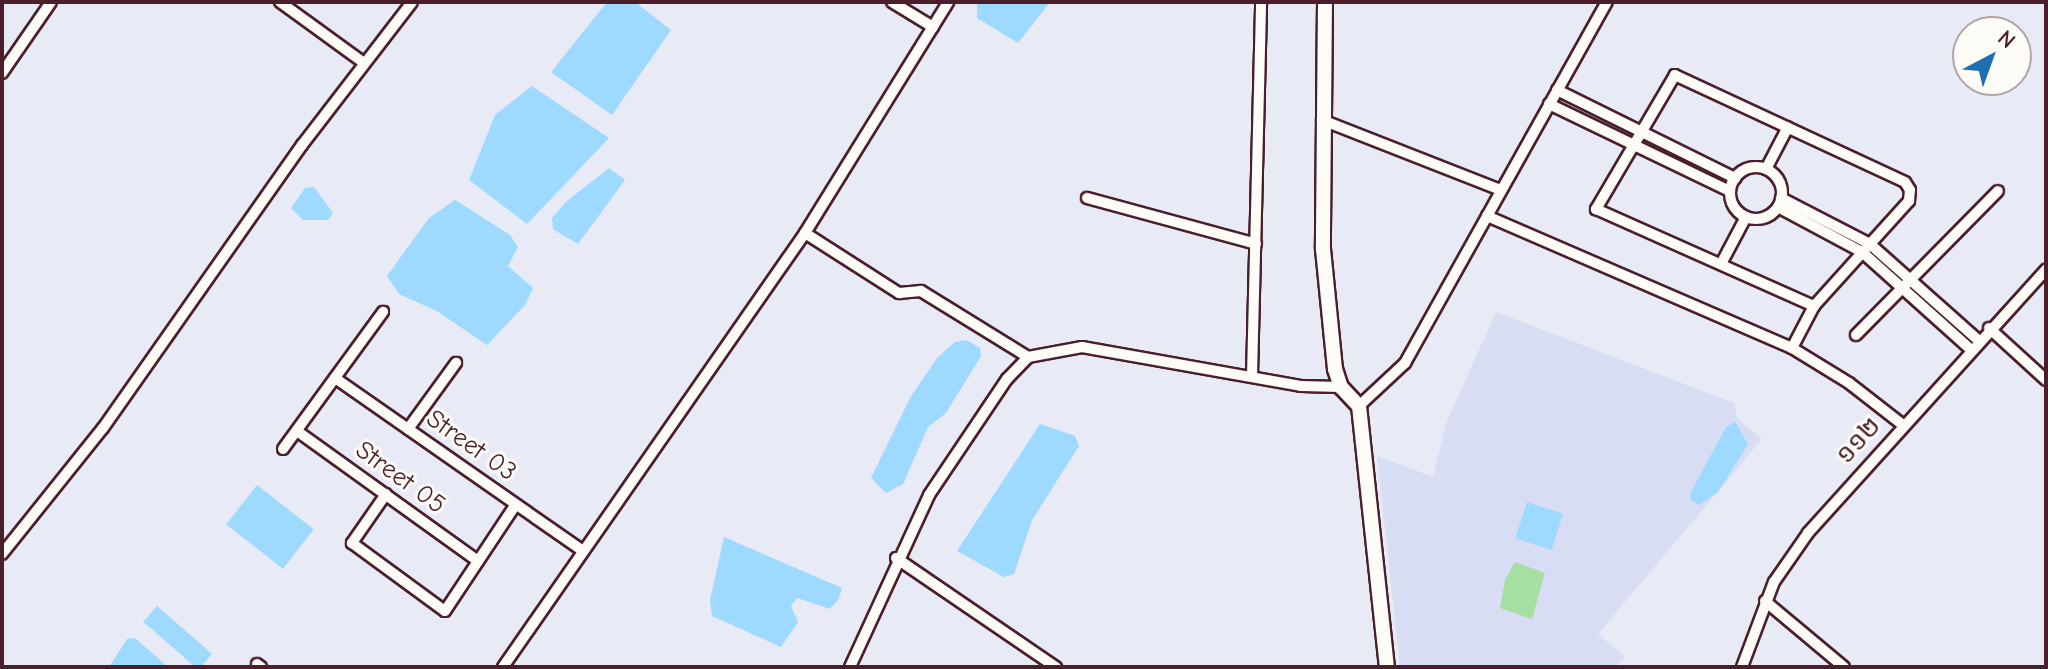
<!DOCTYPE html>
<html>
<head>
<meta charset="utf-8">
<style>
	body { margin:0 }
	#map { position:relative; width:2048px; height:669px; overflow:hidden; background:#e8eaf5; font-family:"Comic Neue","Noto Sans Khmer",sans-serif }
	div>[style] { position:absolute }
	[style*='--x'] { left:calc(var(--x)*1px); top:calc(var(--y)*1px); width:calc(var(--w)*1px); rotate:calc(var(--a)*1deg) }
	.built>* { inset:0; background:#d9ddf4 }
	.green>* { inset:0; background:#a7dfa3 }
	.water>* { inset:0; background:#9ed9ff; transform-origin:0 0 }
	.roads { filter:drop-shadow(2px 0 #4a1f2b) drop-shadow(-2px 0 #4a1f2b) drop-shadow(0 2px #4a1f2b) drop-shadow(0 -2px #4a1f2b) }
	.street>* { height:10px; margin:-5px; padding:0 5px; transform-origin:5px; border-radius:5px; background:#fdfcf7 }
	.street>.ring { margin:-5px; padding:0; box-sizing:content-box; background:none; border:10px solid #fdfcf7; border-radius:50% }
	.secondary>* { height:14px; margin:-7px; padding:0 7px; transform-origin:7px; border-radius:7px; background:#fdfcf7 }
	span { translate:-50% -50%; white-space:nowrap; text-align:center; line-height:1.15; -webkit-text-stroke:6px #fdfcf7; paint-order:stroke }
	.street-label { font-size:26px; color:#4a1f2b }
	.frame { position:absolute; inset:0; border:4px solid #4a1f2b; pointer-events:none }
	.north { position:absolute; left:1952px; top:16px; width:80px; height:80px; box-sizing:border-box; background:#fdfcf7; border:2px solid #b5a4a5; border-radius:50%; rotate:41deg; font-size:22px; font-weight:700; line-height:32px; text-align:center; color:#4a1f2b }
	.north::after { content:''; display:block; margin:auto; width:28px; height:36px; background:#1f6fb2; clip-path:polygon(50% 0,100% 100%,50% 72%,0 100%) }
</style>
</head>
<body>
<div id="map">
	<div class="built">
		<i style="clip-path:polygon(1496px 312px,1734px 403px,1737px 418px,1762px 439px,1598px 634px,1625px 657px,1616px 667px,1400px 667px,1377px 456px,1433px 477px,1446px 424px)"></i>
	</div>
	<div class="green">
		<i style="clip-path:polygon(1515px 562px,1545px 573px,1532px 619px,1500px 608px,1505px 580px)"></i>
	</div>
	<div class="water">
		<i style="clip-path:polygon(607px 2px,635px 2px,671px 30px,612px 115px,551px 72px)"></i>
		<i style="clip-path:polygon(977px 2px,1050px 2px,1018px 43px,977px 18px)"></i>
		<i style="clip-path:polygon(532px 86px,609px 138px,527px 224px,469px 180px,495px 115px)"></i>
		<i style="clip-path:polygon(609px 168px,625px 180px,578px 244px,553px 229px,552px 218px,567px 201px)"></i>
		<i style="clip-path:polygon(314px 187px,333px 213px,328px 220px,303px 220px,291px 208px,305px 188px)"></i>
		<i style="clip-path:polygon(455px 200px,510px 235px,518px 247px,508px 266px,533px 288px,525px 305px,487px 345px,437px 311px,399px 294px,387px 276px,429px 218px)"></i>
		<i style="clip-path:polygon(966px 340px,980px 348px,981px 356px,946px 413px,928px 427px,903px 484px,886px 493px,871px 478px,910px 398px,937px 358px,955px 342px)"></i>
		<i style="clip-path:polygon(1735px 422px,1748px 444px,1718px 492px,1699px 505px,1690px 500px,1691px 492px,1726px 427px)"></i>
		<i style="clip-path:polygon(1040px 424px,1075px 436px,1079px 446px,1032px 520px,1014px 574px,1004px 577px,957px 551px)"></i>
		<i style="left:257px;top:485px;width:72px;height:50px;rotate:38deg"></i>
		<i style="left:1527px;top:502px;width:38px;height:38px;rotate:18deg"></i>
		<i style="clip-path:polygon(724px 537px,842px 588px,838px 600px,830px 609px,797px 598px,791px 606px,798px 622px,781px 647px,712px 616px,710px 600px)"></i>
		<i style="left:157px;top:606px;width:73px;height:21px;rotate:41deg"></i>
		<i style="clip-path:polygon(135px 638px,168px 667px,109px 667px,127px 639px)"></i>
	</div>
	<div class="roads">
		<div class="street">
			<i style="--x:280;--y:2;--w:104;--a:36"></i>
			<i style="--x:892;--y:2;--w:48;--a:31.4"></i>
			<i style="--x:2;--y:73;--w:86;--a:-55.4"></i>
			<i style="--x:1557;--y:90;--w:199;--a:26.3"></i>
			<i style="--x:1549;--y:104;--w:201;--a:25.7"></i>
			<i style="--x:1322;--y:120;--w:192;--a:21.4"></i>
			<i class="ring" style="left:1730px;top:167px;width:42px;height:42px"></i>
			<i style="--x:1766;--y:169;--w:47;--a:-62.4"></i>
			<i style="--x:1087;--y:198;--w:175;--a:15.2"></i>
			<i style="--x:1781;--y:198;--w:100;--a:27.3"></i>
			<i style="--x:1870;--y:244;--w:144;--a:41.6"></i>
			<i style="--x:1778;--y:207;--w:95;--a:28.2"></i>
			<i style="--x:1862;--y:252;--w:145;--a:41.9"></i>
			<i style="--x:1487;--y:216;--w:332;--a:23.4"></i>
			<i style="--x:1792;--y:348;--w:47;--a:-62.4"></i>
			<i style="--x:1814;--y:306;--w:142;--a:-47.9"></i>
			<i style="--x:1909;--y:201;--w:11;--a:-85"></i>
			<i style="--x:1910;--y:190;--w:9;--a:-122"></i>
			<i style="--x:1905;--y:182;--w:254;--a:-155.1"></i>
			<i style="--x:1675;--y:75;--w:156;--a:120.5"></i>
			<i style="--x:1596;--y:209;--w:239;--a:24"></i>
			<i style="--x:805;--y:233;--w:112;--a:32.6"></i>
			<i style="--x:899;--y:293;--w:22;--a:-5"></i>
			<i style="--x:921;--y:291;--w:126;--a:31.7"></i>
			<i style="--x:1721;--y:264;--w:53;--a:-62"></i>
			<i style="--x:1989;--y:328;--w:77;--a:42.4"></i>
			<i style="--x:1856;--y:335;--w:202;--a:-45.4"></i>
			<i style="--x:1792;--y:348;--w:67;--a:31.6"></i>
			<i style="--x:1849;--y:383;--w:68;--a:37.9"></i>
			<i style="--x:1252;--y:376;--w:374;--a:-88.6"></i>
			<i style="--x:335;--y:378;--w:301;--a:34.9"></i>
			<i style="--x:1359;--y:406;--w:63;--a:-43.1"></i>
			<i style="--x:1405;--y:363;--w:414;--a:-60.8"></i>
			<i style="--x:408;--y:429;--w:82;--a:-54"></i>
			<i style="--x:297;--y:431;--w:223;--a:35.7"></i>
			<i style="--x:283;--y:449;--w:170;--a:-53.9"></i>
			<i style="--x:386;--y:494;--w:60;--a:124.8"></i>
			<i style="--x:352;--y:543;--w:115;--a:36.2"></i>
			<i style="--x:445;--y:611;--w:128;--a:-56.4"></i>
			<i style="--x:2;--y:554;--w:161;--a:-51.3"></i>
			<i style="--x:103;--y:428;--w:346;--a:-54.9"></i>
			<i style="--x:302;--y:145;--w:180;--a:-52.4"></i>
			<i style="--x:896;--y:558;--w:194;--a:34.3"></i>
			<i style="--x:1765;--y:601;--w:103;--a:39.9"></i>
			<i style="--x:257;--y:664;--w:5;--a:37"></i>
			<i style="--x:503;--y:667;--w:529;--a:-55.17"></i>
			<i style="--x:805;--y:233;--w:272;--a:-58.2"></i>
			<i style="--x:850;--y:667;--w:189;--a:-65.3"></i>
			<i style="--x:929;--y:495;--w:140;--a:-56.1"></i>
			<i style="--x:1007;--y:379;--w:30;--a:-46"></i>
			<i style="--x:1028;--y:357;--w:55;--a:-10.5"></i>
			<i style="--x:1082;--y:347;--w:222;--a:10.1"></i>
			<i style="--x:1301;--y:386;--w:40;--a:1.4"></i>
			<i style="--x:1742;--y:667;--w:91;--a:-69.4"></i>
			<i style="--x:1774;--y:582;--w:60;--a:-55.2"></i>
			<i style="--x:1808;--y:533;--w:355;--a:-47.9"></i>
		</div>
		<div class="secondary">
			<i style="--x:1325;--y:2;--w:247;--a:90.5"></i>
			<i style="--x:1323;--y:249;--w:121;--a:84.3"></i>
			<i style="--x:1335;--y:369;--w:19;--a:72"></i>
			<i style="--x:1341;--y:387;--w:26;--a:47"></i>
			<i style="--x:1359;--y:406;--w:262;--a:83.9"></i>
		</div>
	</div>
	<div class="street-label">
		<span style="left:1859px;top:441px;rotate:-48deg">១១២</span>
		<span style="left:471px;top:446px;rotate:35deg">Street 03</span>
		<span style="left:400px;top:478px;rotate:36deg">Street 05</span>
	</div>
	<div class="frame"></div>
	<div class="north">N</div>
</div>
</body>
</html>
